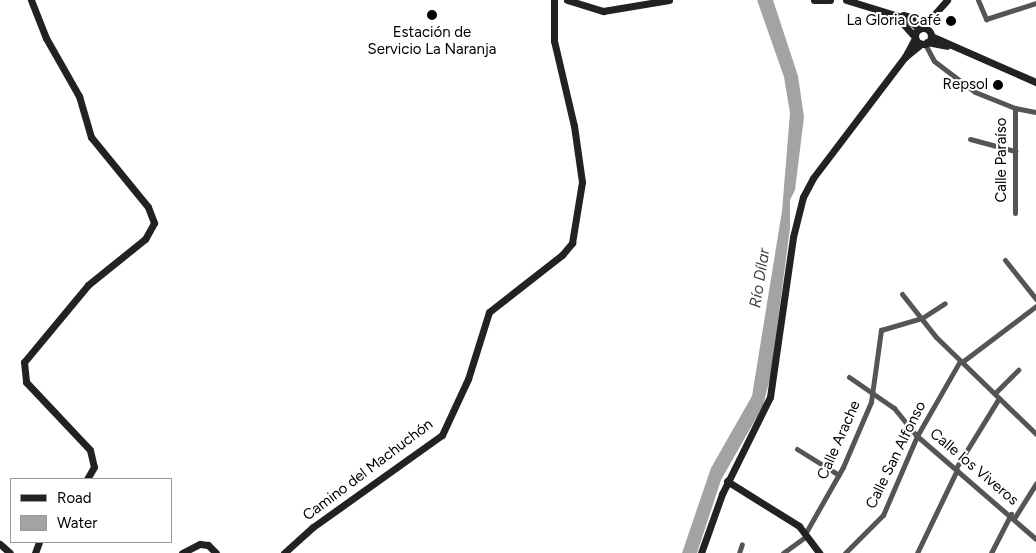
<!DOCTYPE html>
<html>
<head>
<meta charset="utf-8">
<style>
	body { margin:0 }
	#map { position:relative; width:1036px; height:553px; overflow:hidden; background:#fff; font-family:Figtree,sans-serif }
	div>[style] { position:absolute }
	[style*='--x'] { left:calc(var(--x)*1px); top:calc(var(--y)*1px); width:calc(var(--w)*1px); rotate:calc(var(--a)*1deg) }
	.water>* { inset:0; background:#a3a3a3 }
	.street>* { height:5px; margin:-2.5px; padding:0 2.5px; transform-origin:2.5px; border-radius:2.5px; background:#555 }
	.secondary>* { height:7px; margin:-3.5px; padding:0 3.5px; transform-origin:3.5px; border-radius:3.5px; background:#222 }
	.secondary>.ring { margin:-3.5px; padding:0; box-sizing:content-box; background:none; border:7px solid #222; border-radius:50% }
	.dots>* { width:14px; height:14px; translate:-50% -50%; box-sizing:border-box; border:2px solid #fff; border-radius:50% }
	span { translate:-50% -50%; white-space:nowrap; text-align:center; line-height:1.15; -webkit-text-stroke:4px #fff; paint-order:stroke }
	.poi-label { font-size:15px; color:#000 }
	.right { translate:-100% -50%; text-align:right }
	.street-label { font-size:15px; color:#000 }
	.water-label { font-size:16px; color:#444; font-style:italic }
	.legend { position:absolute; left:10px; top:478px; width:162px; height:65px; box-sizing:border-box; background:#fff; border:1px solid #999; margin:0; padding:6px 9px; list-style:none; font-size:15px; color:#000 }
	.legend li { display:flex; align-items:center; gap:10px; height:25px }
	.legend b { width:25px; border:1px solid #999 }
</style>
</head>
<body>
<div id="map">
	<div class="water">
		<i style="clip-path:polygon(757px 0,773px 0,798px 76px,804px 117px,795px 190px,790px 200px,790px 228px,771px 374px,763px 406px,721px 480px,697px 553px,682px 553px,711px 468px,752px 396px,782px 211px,790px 113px,784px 77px)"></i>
	</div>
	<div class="street">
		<i style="--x:978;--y:0;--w:21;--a:67"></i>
		<i style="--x:986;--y:19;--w:52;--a:-17.7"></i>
		<i style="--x:925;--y:44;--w:19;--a:62"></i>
		<i style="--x:934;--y:61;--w:51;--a:37.1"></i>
		<i style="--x:975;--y:92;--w:43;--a:21.8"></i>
		<i style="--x:1015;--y:108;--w:21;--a:11"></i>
		<i style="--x:1015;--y:108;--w:105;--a:90"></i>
		<i style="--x:970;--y:139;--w:47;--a:14.9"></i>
		<i style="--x:1005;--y:260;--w:50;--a:51.5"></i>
		<i style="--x:902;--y:294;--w:55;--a:51.7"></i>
		<i style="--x:936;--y:337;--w:139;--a:44.1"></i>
		<i style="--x:962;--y:362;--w:93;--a:-37.1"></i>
		<i style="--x:849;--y:377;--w:55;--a:34.6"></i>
		<i style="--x:894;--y:408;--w:36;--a:51"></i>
		<i style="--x:917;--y:436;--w:157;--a:40.9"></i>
		<i style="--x:995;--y:393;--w:33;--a:-45"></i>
		<i style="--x:797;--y:449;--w:49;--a:31.8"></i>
		<i style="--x:956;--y:468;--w:82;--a:-58.4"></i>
		<i style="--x:1015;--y:517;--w:40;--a:-58"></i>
		<i style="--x:805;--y:534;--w:77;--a:-60.4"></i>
		<i style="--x:843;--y:467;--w:71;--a:-66.7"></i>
		<i style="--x:871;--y:402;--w:73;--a:-82.1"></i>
		<i style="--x:881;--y:330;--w:43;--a:-16.3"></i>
		<i style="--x:922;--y:318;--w:27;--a:-33"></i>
		<i style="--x:739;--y:553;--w:9;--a:-72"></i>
		<i style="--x:783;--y:553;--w:29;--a:-36"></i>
		<i style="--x:845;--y:553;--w:54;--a:-45"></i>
		<i style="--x:883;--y:515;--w:86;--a:-66.7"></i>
		<i style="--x:917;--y:436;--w:86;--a:-60.2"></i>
		<i style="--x:917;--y:553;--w:92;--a:-64.3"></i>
		<i style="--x:991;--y:553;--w:44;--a:-62.9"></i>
	</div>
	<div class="secondary">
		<i style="--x:31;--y:0;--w:41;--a:68.5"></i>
		<i style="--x:46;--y:38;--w:67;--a:60.4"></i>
		<i style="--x:79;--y:96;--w:43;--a:73.7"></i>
		<i style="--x:91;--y:137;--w:90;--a:50.8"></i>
		<i style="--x:148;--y:207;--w:17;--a:69"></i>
		<i style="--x:154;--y:223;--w:18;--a:119"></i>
		<i style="--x:145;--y:239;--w:73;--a:141.1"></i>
		<i style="--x:88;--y:285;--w:100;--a:129.7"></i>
		<i style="--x:24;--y:362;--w:20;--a:84"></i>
		<i style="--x:26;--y:382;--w:93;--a:46.7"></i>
		<i style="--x:90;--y:450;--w:17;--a:77"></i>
		<i style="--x:94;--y:467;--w:14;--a:120"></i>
		<i style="--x:567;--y:0;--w:38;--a:17"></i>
		<i style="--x:603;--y:11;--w:67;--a:-9.5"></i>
		<i style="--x:814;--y:0;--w:16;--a:0"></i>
		<i style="--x:846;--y:0;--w:65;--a:17"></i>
		<i style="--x:908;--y:19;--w:15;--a:42"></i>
		<i style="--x:903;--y:15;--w:20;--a:15"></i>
		<i style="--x:922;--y:20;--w:13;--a:-18"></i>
		<i style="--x:897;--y:17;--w:27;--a:48"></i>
		<i style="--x:931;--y:18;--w:24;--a:-48"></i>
		<i class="ring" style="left:915px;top:28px;width:9px;height:9px"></i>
		<i style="--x:931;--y:36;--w:115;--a:23.7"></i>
		<i style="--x:927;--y:42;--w:20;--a:11"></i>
		<i style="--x:905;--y:57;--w:21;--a:-39"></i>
		<i style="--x:727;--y:481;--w:85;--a:32"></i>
		<i style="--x:799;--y:526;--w:34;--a:53"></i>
		<i style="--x:0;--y:544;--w:13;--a:42"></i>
		<i style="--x:35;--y:553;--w:12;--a:-70"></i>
		<i style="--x:182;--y:553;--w:20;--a:-27"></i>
		<i style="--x:200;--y:544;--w:8;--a:7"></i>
		<i style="--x:208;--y:545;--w:11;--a:45"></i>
		<i style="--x:284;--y:553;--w:39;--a:-42"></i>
		<i style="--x:313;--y:527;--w:158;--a:-35.5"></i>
		<i style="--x:442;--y:435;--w:62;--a:-65.1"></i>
		<i style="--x:468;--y:379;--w:70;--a:-72.6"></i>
		<i style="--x:489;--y:312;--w:93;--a:-38"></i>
		<i style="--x:562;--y:255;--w:16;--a:-50"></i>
		<i style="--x:572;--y:243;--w:62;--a:-80.7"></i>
		<i style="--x:582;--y:182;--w:57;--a:-98.1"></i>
		<i style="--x:574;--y:126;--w:87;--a:-103.2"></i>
		<i style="--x:554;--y:41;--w:41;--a:-90"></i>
		<i style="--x:701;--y:553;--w:63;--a:-70.4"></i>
		<i style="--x:722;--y:494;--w:108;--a:-63.7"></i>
		<i style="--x:770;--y:397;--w:162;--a:-81.8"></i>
		<i style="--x:793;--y:237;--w:41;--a:-76"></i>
		<i style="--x:803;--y:197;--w:21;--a:-62"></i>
		<i style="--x:813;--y:178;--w:152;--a:-52.8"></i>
		<i style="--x:905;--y:57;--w:21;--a:-62"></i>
	</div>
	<div class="dots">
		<i style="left:432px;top:15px;background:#000"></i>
		<i style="left:951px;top:21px;background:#000"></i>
		<i style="left:998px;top:85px;background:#000"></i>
	</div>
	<div class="poi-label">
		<span class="right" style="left:941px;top:21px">La Gloria Café</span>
		<span style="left:432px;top:41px">Estación de<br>Servicio La Naranja</span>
		<span class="right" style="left:988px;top:85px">Repsol</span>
	</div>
	<div class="street-label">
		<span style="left:1002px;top:160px;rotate:-90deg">Calle Paraíso</span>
		<span style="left:839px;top:440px;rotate:-66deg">Calle Arache</span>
		<span style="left:896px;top:455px;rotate:-64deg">Calle San Alfonso</span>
		<span style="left:974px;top:467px;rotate:40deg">Calle los Viveros</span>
		<span style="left:368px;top:470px;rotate:-37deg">Camino del Machuchón</span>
	</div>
	<div class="water-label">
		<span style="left:760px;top:278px;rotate:-81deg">Río Dílar</span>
	</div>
	<ul class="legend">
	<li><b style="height:6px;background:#222"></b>Road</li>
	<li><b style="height:14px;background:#a3a3a3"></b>Water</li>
	</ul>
</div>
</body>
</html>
